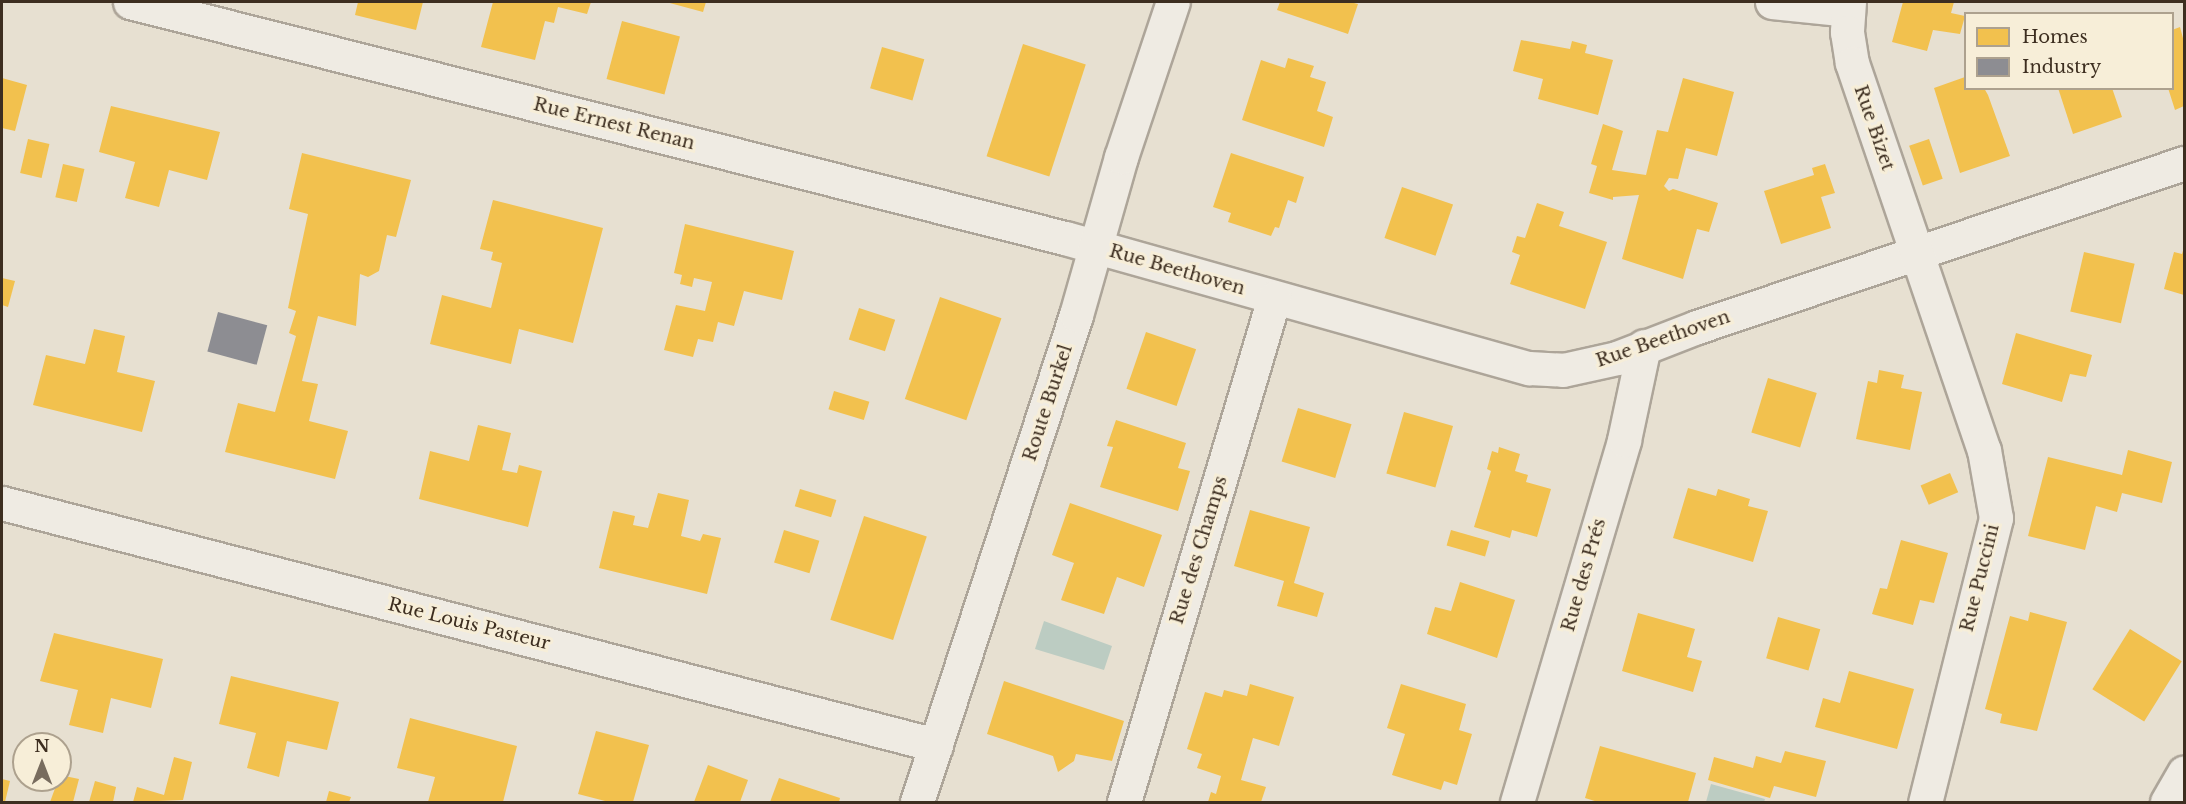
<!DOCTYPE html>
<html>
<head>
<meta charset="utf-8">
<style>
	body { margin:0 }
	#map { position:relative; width:2186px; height:804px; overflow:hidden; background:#e7e0d1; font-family:"Libre Baskerville",serif }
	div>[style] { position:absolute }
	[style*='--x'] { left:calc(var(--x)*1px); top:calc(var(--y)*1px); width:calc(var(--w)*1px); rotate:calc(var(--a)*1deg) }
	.water>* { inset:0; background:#bcccc2 }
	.homes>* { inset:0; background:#f2c14e; transform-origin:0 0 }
	.industry>* { inset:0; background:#8d8d92; transform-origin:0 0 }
	.roads { filter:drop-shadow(2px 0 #ada599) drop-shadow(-2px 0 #ada599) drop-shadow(0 2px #ada599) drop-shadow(0 -2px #ada599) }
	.minor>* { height:33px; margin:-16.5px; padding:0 16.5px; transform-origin:16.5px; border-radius:16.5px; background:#efebe3 }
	span { translate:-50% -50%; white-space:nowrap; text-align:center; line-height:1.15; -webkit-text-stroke:6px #f7eed8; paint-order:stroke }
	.street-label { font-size:18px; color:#3d2e20 }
	.frame { position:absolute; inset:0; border:3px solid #3d2e20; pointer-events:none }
	.legend { position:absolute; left:1964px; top:12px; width:210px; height:78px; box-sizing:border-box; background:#f7eed8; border:2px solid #ada18e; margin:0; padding:8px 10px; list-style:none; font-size:18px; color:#3d2e20 }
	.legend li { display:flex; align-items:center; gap:12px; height:30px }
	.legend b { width:30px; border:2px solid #ada18e }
	.north { position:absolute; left:12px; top:732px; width:60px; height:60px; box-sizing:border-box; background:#f7eed8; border:2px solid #ada18e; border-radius:50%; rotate:0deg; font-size:16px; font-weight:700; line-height:24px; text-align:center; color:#3d2e20 }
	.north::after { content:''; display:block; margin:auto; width:21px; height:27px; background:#786c5e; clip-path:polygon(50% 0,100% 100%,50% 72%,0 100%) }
</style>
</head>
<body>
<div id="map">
	<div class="water">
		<i style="clip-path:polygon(1044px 621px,1112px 646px,1104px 670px,1035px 649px)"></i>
		<i style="clip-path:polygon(1711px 784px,1765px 799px,1764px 802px,1706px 802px)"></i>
	</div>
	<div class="homes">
		<i style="clip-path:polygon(358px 2px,423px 2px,416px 30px,355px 15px)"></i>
		<i style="clip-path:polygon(493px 2px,591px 2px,587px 14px,558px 7px,554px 23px,545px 21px,535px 60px,481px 47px)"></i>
		<i style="clip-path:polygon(666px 2px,706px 2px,703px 12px)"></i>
		<i style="clip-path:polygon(1280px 2px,1350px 2px,1358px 4px,1348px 34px,1277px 10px)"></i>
		<i style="clip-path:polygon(1903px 2px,1954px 2px,1951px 13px,1965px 16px,1960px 34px,1933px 30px,1927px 51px,1892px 42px)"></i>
		<i style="left:622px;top:21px;width:60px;height:60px;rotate:15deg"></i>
		<i style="clip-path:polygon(2180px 27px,2184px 42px,2184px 106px,2175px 110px,2168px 88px,2172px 88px,2172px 30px)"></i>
		<i style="clip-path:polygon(1521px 40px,1570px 49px,1572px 41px,1587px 45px,1585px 53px,1613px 60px,1598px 115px,1538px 99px,1543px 79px,1513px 71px)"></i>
		<i style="left:1023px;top:44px;width:66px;height:118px;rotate:18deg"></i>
		<i style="left:882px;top:47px;width:44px;height:43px;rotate:16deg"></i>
		<i style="clip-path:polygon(1288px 58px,1314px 66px,1310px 77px,1326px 82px,1317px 111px,1333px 117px,1324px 147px,1242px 120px,1261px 60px,1285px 68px)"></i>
		<i style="clip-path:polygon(1965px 77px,1965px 88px,1984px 88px,1988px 95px,2010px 156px,1960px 173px,1934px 88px)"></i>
		<i style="clip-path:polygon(2px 78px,27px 85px,15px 131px,2px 128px)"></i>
		<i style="clip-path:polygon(1683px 78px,1734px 92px,1717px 156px,1686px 148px,1678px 179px,1669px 178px,1664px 186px,1669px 191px,1673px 189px,1718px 203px,1709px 232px,1697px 229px,1683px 279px,1622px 259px,1639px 195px,1613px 197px,1613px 200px,1589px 193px,1597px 166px,1591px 164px,1603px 124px,1623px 131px,1612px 170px,1646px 175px,1657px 130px,1668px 132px)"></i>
		<i style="clip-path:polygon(2058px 88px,2112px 88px,2122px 117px,2073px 134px)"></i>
		<i style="clip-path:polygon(111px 106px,220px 132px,207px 180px,169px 170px,159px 207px,125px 198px,135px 162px,99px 152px)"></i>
		<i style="left:28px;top:139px;width:22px;height:35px;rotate:13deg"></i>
		<i style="left:1929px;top:139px;width:42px;height:21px;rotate:71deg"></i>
		<i style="clip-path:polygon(302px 153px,411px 180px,396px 237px,387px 235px,379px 271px,368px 277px,360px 274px,356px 326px,318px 316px,302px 381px,318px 384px,309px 421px,348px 431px,335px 479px,225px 452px,238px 403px,275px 412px,296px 336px,289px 333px,296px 311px,288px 308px,308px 214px,289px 209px)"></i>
		<i style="clip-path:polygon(1231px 153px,1304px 177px,1296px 203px,1288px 200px,1279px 228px,1275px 227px,1271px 236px,1228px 222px,1231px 213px,1213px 207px)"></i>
		<i style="left:63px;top:164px;width:22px;height:34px;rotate:13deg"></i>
		<i style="clip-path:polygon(1825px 164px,1835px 193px,1821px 197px,1831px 228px,1781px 244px,1764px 191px,1814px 175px,1812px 168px)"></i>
		<i style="left:1402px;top:187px;width:54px;height:54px;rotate:19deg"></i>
		<i style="clip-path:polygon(493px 200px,603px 228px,573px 343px,519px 329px,511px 364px,430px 344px,442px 295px,491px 308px,502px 263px,491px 260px,493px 252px,480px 249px)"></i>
		<i style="clip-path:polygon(1537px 203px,1564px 212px,1559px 226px,1607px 242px,1585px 309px,1510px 284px,1520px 255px,1512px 252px,1517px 236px,1525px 238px)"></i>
		<i style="clip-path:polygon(685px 224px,794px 251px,782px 300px,744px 291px,734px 326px,718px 322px,713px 342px,698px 339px,693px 357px,664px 350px,676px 305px,705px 311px,712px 282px,694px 278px,692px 287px,680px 284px,682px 275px,674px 273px)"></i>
		<i style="clip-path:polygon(2184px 247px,2184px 295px,2164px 289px,2174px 252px,2182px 254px)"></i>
		<i style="left:2084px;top:252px;width:52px;height:61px;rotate:13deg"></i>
		<i style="clip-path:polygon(2px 278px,15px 281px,8px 307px,2px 305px)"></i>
		<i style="left:940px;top:297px;width:65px;height:108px;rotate:19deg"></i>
		<i style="left:859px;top:308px;width:38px;height:33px;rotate:18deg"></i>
		<i style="clip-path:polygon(94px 329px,125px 336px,117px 372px,155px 381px,142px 432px,33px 405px,46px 355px,85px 364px)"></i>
		<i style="left:1146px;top:332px;width:53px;height:60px;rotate:19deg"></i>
		<i style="clip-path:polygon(2016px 333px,2092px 355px,2086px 377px,2070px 374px,2062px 402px,2002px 384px)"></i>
		<i style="clip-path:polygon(1879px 370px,1904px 375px,1901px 388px,1922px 392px,1910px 450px,1856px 439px,1868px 381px,1877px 383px)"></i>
		<i style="left:1768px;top:378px;width:51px;height:57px;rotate:17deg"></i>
		<i style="left:834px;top:391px;width:37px;height:19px;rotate:17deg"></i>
		<i style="left:1298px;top:408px;width:56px;height:56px;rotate:17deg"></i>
		<i style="left:1404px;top:412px;width:51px;height:64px;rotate:16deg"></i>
		<i style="clip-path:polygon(1116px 420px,1186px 443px,1178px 468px,1190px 471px,1178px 511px,1100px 487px,1113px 447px,1107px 446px)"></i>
		<i style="clip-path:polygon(478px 425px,511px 433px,502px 470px,517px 473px,519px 465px,542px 471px,528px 527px,419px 499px,430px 451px,469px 461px)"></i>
		<i style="clip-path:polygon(1499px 447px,1520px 454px,1515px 471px,1528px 475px,1526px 482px,1551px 489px,1537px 537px,1512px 530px,1510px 538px,1474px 527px,1491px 471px,1487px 469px,1492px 451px,1498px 453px)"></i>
		<i style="clip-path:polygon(2128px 450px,2172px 462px,2162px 503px,2122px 493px,2117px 512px,2096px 506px,2085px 550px,2028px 536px,2048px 457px,2122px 475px)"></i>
		<i style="left:1950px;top:473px;width:21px;height:32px;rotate:67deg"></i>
		<i style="clip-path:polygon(1688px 488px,1716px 496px,1718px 489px,1750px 499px,1748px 506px,1768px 511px,1753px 562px,1673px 538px)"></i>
		<i style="left:800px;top:489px;width:38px;height:18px;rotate:17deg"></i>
		<i style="clip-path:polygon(658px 493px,689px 500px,681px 536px,700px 541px,703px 534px,721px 538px,707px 594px,599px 568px,613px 511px,635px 516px,633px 525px,648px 528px)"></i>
		<i style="clip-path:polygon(1070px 503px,1162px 535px,1144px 587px,1117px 577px,1104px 614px,1061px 600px,1074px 563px,1052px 555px)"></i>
		<i style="clip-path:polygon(1250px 510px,1310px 527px,1294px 583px,1324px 593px,1317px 617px,1277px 606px,1284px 581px,1234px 566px)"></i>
		<i style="left:864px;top:516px;width:66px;height:109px;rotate:18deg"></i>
		<i style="left:784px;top:530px;width:37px;height:34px;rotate:17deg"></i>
		<i style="left:1451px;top:530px;width:40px;height:16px;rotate:16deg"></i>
		<i style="clip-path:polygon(1901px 540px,1948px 553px,1934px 603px,1920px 600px,1913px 625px,1872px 614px,1880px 588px,1887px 589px)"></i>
		<i style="clip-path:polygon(1460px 582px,1515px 600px,1497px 658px,1427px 634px,1435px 607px,1451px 611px)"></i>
		<i style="clip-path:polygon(2030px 612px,2067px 622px,2037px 731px,2000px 723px,2002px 714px,1985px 709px,2010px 616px,2028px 621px)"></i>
		<i style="clip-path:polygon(1638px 613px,1695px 629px,1687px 657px,1702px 661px,1693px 692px,1622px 671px)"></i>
		<i style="left:1778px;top:617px;width:44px;height:43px;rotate:16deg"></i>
		<i style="left:2130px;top:629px;width:61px;height:71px;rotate:32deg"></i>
		<i style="clip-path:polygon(54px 633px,163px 659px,151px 708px,111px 698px,103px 733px,69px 725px,78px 690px,40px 681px)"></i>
		<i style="clip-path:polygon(1849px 671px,1914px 689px,1897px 749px,1815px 727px,1823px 698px,1840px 703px)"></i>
		<i style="clip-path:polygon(231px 676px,339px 702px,327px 750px,287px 741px,279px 777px,247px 768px,256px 733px,219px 724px)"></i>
		<i style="clip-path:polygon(1004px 681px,1124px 721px,1112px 761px,1076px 754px,1074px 761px,1058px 772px,1053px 756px,987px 734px)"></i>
		<i style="clip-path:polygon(1250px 684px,1294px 697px,1279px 746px,1253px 738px,1241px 780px,1266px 787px,1261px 802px,1208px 802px,1211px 792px,1216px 794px,1221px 776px,1197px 768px,1202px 754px,1187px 749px,1205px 692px,1222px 697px,1224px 690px,1247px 696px)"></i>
		<i style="clip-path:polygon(1401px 684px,1466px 704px,1459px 730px,1472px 734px,1457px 785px,1444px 781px,1441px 790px,1392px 775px,1405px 734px,1387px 728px)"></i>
		<i style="clip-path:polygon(410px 718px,517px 746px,503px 802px,428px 802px,435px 777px,397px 768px)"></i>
		<i style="clip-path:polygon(596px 731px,649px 745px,633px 802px,609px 802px,578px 794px)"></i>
		<i style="clip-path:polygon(1600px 746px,1696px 773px,1688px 802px,1598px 802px,1585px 798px)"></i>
		<i style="clip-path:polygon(1785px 751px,1826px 761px,1816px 797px,1774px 786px,1770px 798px,1708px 780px,1714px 757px,1753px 768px,1756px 756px,1781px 763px)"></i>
		<i style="clip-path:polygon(174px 757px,192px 762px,183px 800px,133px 802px,137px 787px,164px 795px)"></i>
		<i style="clip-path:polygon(708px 765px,748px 780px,740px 802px,694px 802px)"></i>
		<i style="clip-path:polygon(60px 775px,79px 779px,73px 802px,50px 802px)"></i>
		<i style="clip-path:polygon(779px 778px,840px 798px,839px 802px,770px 802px)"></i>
		<i style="clip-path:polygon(2px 779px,10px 781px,5px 802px,2px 802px)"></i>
		<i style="clip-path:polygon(95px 781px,116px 787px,113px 802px,89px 802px)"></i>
		<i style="clip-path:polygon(329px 791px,351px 797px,349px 802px,326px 802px)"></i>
	</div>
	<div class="industry">
		<i style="left:218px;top:312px;width:51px;height:41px;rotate:15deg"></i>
	</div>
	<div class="roads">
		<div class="minor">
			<i style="--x:130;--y:2;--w:964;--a:14.17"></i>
			<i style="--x:1065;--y:238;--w:482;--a:15.7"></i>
			<i style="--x:1529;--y:368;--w:34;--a:3"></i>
			<i style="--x:1563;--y:370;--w:55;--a:-12.5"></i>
			<i style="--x:1617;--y:358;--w:86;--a:-21.2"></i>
			<i style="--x:1697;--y:327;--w:514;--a:-18.61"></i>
			<i style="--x:1772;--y:2;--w:76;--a:6"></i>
			<i style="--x:1849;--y:2;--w:30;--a:94"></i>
			<i style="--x:1847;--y:32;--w:31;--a:81"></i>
			<i style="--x:1852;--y:63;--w:409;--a:71.2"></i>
			<i style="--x:1984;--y:450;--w:69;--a:80"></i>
			<i style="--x:1996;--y:518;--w:293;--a:104"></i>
			<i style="--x:2;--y:503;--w:965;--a:14.53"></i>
			<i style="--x:917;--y:802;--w:512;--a:-71.92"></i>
			<i style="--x:1076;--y:315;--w:164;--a:-74.1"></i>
			<i style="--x:1121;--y:157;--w:163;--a:-71.5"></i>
			<i style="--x:1124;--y:802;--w:526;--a:-73.43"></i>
			<i style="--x:1517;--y:802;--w:377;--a:-73.5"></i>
			<i style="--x:1624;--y:440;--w:96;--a:-78"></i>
			<i style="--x:2167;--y:802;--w:34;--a:-60"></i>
		</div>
	</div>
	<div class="street-label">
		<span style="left:614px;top:124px;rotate:14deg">Rue Ernest Renan</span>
		<span style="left:1874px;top:128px;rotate:71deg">Rue Bizet</span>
		<span style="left:1177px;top:270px;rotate:16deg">Rue Beethoven</span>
		<span style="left:1663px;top:339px;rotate:-19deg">Rue Beethoven</span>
		<span style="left:1048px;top:403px;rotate:-72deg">Route Burkel</span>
		<span style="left:1199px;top:550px;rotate:-73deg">Rue des Champs</span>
		<span style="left:1584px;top:575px;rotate:-74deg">Rue des Prés</span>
		<span style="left:1980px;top:578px;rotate:-76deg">Rue Puccini</span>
		<span style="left:469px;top:624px;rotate:14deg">Rue Louis Pasteur</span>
	</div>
	<div class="frame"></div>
	<ul class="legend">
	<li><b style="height:16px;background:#f2c14e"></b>Homes</li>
	<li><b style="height:16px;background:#8d8d92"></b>Industry</li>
	</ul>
	<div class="north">N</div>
</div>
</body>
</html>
